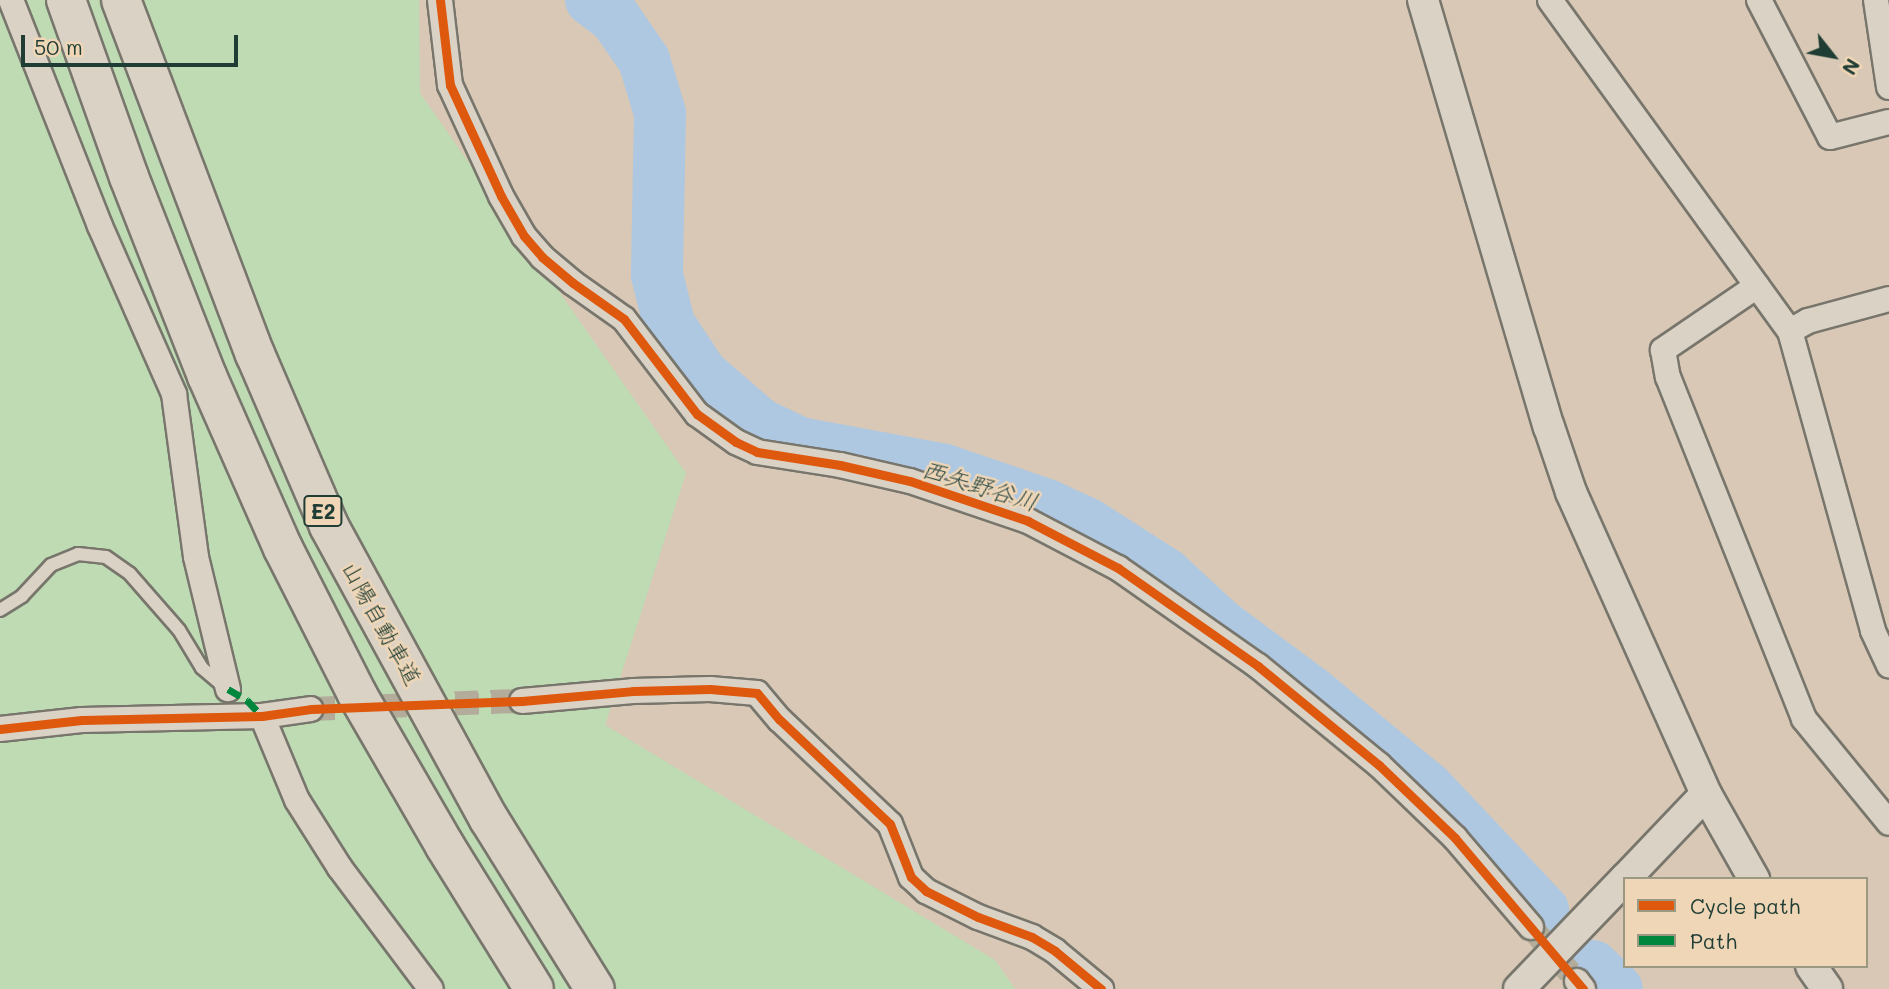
<!DOCTYPE html>
<html>
<head>
<meta charset="utf-8">
<style>
	body { margin:0 }
	#map { position:relative; width:1889px; height:989px; overflow:hidden; background:#d8c8b5; font-family:Mali,"Klee One",sans-serif }
	div>[style] { position:absolute }
	[style*='--x'] { left:calc(var(--x)*1px); top:calc(var(--y)*1px); width:calc(var(--w)*1px); rotate:calc(var(--a)*1deg) }
	.green>* { inset:0; background:#bedbb4 }
	.river>* { height:52px; margin:-26px; padding:0 26px; transform-origin:26px; border-radius:26px; background:#aec8e2 }
	.minor-tunnel>* { height:24px; margin-top:-12px; transform-origin:0; background:repeating-linear-gradient(90deg,#b3ac9b 0 24px,transparent 0 36px) }
	.roads { filter:drop-shadow(2px 0 #78766c) drop-shadow(-2px 0 #78766c) drop-shadow(0 2px #78766c) drop-shadow(0 -2px #78766c) }
	.service>* { height:12px; margin:-6px; padding:0 6px; transform-origin:6px; border-radius:6px; background:#dbd2c6 }
	.minor>* { height:24px; margin:-12px; padding:0 12px; transform-origin:12px; border-radius:12px; background:#dbd2c6 }
	.tertiary>* { height:30px; margin:-15px; padding:0 15px; transform-origin:15px; border-radius:15px; background:#dbd2c6 }
	.motorway>* { height:38px; margin:-19px; padding:0 19px; transform-origin:19px; border-radius:19px; background:#dbd2c6 }
	.quiet>* { height:7px; margin-top:-3.5px; transform-origin:0; background:repeating-linear-gradient(90deg,#00873e 0 14px,transparent 0 21px) }
	.cycleway>* { height:9px; margin:-4.5px; padding:0 4.5px; transform-origin:4.5px; border-radius:4.5px; background:#de580e }
	span { translate:-50% -50%; white-space:nowrap; text-align:center; line-height:1.15; -webkit-text-stroke:5px #efd6b6; paint-order:stroke }
	.shield-label span { padding:2px 5px; background:#efd6b6; border:2px solid; border-radius:5px; -webkit-text-stroke-width:0 }
	.shield-label { font-size:21px; color:#1f3d34; font-weight:700 }
	.street-label { font-size:23px; color:#1f3d34 }
	.water-label { font-size:24px; color:#2c4b47; font-style:italic }
	.legend { position:absolute; left:1623px; top:877px; width:245px; height:91px; box-sizing:border-box; background:#efd6b6; border:2px solid #9c9982; margin:0; padding:9px 12px; list-style:none; font-size:21px; color:#1f3d34 }
	.legend li { display:flex; align-items:center; gap:14px; height:35px }
	.legend b { width:35px; border:2px solid #9c9982 }
	.north { position:absolute; left:1798px; top:21px; width:70px; height:70px; -webkit-text-stroke:5px #efd6b6; paint-order:stroke; rotate:121deg; font-size:19px; font-weight:700; line-height:28px; text-align:center; color:#1f3d34 }
	.north::after { content:''; display:block; margin:auto; width:24px; height:32px; background:#1f3d34; clip-path:polygon(50% 0,100% 100%,50% 72%,0 100%) }
	.scale { position:absolute; left:21px; top:35px; width:217px; height:32px; box-sizing:border-box; border:4px solid #1f3d34; border-top:0; padding-left:9px; font-size:21px; line-height:24px; white-space:nowrap; color:#1f3d34; -webkit-text-stroke:5px #efd6b6; paint-order:stroke }
</style>
</head>
<body>
<div id="map">
	<div class="green">
		<i style="clip-path:polygon(0 0,419px 0,420px 93px,686px 473px,605px 725px,995px 960px,1015px 989px,0 989px)"></i>
	</div>
	<div class="river">
		<i style="--x:591;--y:0;--w:30;--a:37"></i>
		<i style="--x:615;--y:18;--w:51;--a:55.4"></i>
		<i style="--x:644;--y:60;--w:55;--a:73.2"></i>
		<i style="--x:660;--y:113;--w:162;--a:91.1"></i>
		<i style="--x:657;--y:275;--w:50;--a:76.2"></i>
		<i style="--x:669;--y:324;--w:60;--a:56.6"></i>
		<i style="--x:702;--y:374;--w:77;--a:40.8"></i>
		<i style="--x:760;--y:424;--w:44;--a:25.4"></i>
		<i style="--x:800;--y:443;--w:147;--a:10.5"></i>
		<i style="--x:945;--y:470;--w:108;--a:18.9"></i>
		<i style="--x:1047;--y:505;--w:45;--a:24.9"></i>
		<i style="--x:1088;--y:524;--w:93;--a:32.7"></i>
		<i style="--x:1166;--y:574;--w:75;--a:42.8"></i>
		<i style="--x:1221;--y:625;--w:109;--a:36.5"></i>
		<i style="--x:1309;--y:690;--w:154;--a:39.5"></i>
		<i style="--x:1428;--y:788;--w:168;--a:46.7"></i>
		<i style="--x:1593;--y:966;--w:33;--a:44"></i>
	</div>
	<div class="minor-tunnel">
		<i style="--x:311;--y:709;--w:211;--a:-2.2"></i>
		<i style="--x:1531;--y:927;--w:71;--a:49.6"></i>
	</div>
	<div class="roads">
		<div class="service">
			<i style="--x:0;--y:610;--w:26;--a:-32"></i>
			<i style="--x:22;--y:596;--w:42;--a:-46.9"></i>
			<i style="--x:51;--y:565;--w:29;--a:-22"></i>
			<i style="--x:78;--y:554;--w:28;--a:6"></i>
			<i style="--x:106;--y:557;--w:29;--a:35"></i>
			<i style="--x:130;--y:574;--w:74;--a:48.8"></i>
			<i style="--x:179;--y:630;--w:44;--a:58.8"></i>
			<i style="--x:202;--y:668;--w:30;--a:40"></i>
		</div>
		<div class="minor">
			<i style="--x:11;--y:0;--w:243;--a:68.5"></i>
			<i style="--x:100;--y:226;--w:184;--a:66.2"></i>
			<i style="--x:174;--y:394;--w:164;--a:82.3"></i>
			<i style="--x:196;--y:557;--w:136;--a:76.4"></i>
			<i style="--x:440;--y:0;--w:86;--a:83.3"></i>
			<i style="--x:450;--y:85;--w:122;--a:65.3"></i>
			<i style="--x:501;--y:196;--w:46;--a:60.1"></i>
			<i style="--x:524;--y:236;--w:28;--a:49"></i>
			<i style="--x:542;--y:257;--w:40;--a:40"></i>
			<i style="--x:573;--y:283;--w:62;--a:35.2"></i>
			<i style="--x:624;--y:319;--w:120;--a:52.5"></i>
			<i style="--x:697;--y:414;--w:48;--a:35.7"></i>
			<i style="--x:736;--y:442;--w:23;--a:25"></i>
			<i style="--x:757;--y:452;--w:84;--a:8.9"></i>
			<i style="--x:840;--y:465;--w:72;--a:12.9"></i>
			<i style="--x:910;--y:481;--w:125;--a:18.7"></i>
			<i style="--x:1028;--y:521;--w:102;--a:27.6"></i>
			<i style="--x:1118;--y:568;--w:171;--a:35"></i>
			<i style="--x:1258;--y:666;--w:156;--a:39.3"></i>
			<i style="--x:1379;--y:765;--w:105;--a:43.8"></i>
			<i style="--x:1455;--y:838;--w:117;--a:49.5"></i>
			<i style="--x:1550;--y:0;--w:409;--a:54.1"></i>
			<i style="--x:1790;--y:331;--w:311;--a:74.5"></i>
			<i style="--x:1873;--y:631;--w:38;--a:65"></i>
			<i style="--x:1759;--y:0;--w:154;--a:62.6"></i>
			<i style="--x:1830;--y:137;--w:61;--a:-14.3"></i>
			<i style="--x:1876;--y:0;--w:88;--a:81.5"></i>
			<i style="--x:1757;--y:286;--w:114;--a:145.8"></i>
			<i style="--x:1663;--y:350;--w:27;--a:80"></i>
			<i style="--x:1668;--y:377;--w:368;--a:68.3"></i>
			<i style="--x:1804;--y:719;--w:134;--a:50.7"></i>
			<i style="--x:1790;--y:331;--w:21;--a:-29"></i>
			<i style="--x:1808;--y:321;--w:84;--a:-15.2"></i>
			<i style="--x:522;--y:701;--w:111;--a:-5.1"></i>
			<i style="--x:633;--y:691;--w:77;--a:-1.5"></i>
			<i style="--x:710;--y:689;--w:47;--a:4.9"></i>
			<i style="--x:757;--y:693;--w:35;--a:50"></i>
			<i style="--x:780;--y:720;--w:151;--a:43.4"></i>
			<i style="--x:890;--y:824;--w:57;--a:68.4"></i>
			<i style="--x:911;--y:877;--w:21;--a:43"></i>
			<i style="--x:926;--y:891;--w:58;--a:26.6"></i>
			<i style="--x:978;--y:917;--w:58;--a:20.3"></i>
			<i style="--x:1032;--y:937;--w:27;--a:31"></i>
			<i style="--x:1055;--y:951;--w:60;--a:39.6"></i>
			<i style="--x:262;--y:716;--w:91;--a:67.4"></i>
			<i style="--x:297;--y:800;--w:80;--a:57.7"></i>
			<i style="--x:340;--y:868;--w:151;--a:53.1"></i>
			<i style="--x:0;--y:729;--w:82;--a:-6.3"></i>
			<i style="--x:82;--y:720;--w:180;--a:-1.3"></i>
			<i style="--x:262;--y:716;--w:49;--a:-8.1"></i>
			<i style="--x:1577;--y:981;--w:10;--a:53"></i>
		</div>
		<div class="tertiary">
			<i style="--x:1423;--y:0;--w:445;--a:73.6"></i>
			<i style="--x:1549;--y:427;--w:69;--a:71.3"></i>
			<i style="--x:1571;--y:492;--w:331;--a:65.9"></i>
			<i style="--x:1706;--y:794;--w:98;--a:60.5"></i>
			<i style="--x:1625;--y:879;--w:117;--a:-46.4"></i>
			<i style="--x:1811;--y:966;--w:28;--a:55"></i>
			<i style="--x:1519;--y:989;--w:153;--a:-46.1"></i>
		</div>
		<div class="motorway">
			<i style="--x:66;--y:0;--w:188;--a:70.4"></i>
			<i style="--x:129;--y:177;--w:214;--a:68.6"></i>
			<i style="--x:207;--y:376;--w:188;--a:66.2"></i>
			<i style="--x:283;--y:548;--w:164;--a:63.1"></i>
			<i style="--x:357;--y:694;--w:176;--a:59.9"></i>
			<i style="--x:445;--y:846;--w:168;--a:58.1"></i>
			<i style="--x:121;--y:0;--w:379;--a:69.3"></i>
			<i style="--x:255;--y:354;--w:187;--a:66.7"></i>
			<i style="--x:329;--y:526;--w:334;--a:61.4"></i>
			<i style="--x:489;--y:819;--w:200;--a:58.1"></i>
		</div>
	</div>
	<div class="quiet">
		<i style="--x:228;--y:689;--w:22;--a:30"></i>
		<i style="--x:247;--y:700;--w:22;--a:47"></i>
	</div>
	<div class="cycleway">
		<i style="--x:440;--y:0;--w:86;--a:83.3"></i>
		<i style="--x:450;--y:85;--w:122;--a:65.3"></i>
		<i style="--x:501;--y:196;--w:46;--a:60.1"></i>
		<i style="--x:524;--y:236;--w:28;--a:49"></i>
		<i style="--x:542;--y:257;--w:40;--a:40"></i>
		<i style="--x:573;--y:283;--w:62;--a:35.2"></i>
		<i style="--x:624;--y:319;--w:120;--a:52.5"></i>
		<i style="--x:697;--y:414;--w:48;--a:35.7"></i>
		<i style="--x:736;--y:442;--w:23;--a:25"></i>
		<i style="--x:757;--y:452;--w:84;--a:8.9"></i>
		<i style="--x:840;--y:465;--w:72;--a:12.9"></i>
		<i style="--x:910;--y:481;--w:125;--a:18.7"></i>
		<i style="--x:1028;--y:521;--w:102;--a:27.6"></i>
		<i style="--x:1118;--y:568;--w:171;--a:35"></i>
		<i style="--x:1258;--y:666;--w:156;--a:39.3"></i>
		<i style="--x:1379;--y:765;--w:105;--a:43.8"></i>
		<i style="--x:1455;--y:838;--w:198;--a:49.7"></i>
		<i style="--x:0;--y:729;--w:82;--a:-6.3"></i>
		<i style="--x:82;--y:720;--w:180;--a:-1.3"></i>
		<i style="--x:262;--y:716;--w:49;--a:-8.1"></i>
		<i style="--x:311;--y:709;--w:211;--a:-2.2"></i>
		<i style="--x:522;--y:701;--w:111;--a:-5.1"></i>
		<i style="--x:633;--y:691;--w:77;--a:-1.5"></i>
		<i style="--x:710;--y:689;--w:47;--a:4.9"></i>
		<i style="--x:757;--y:693;--w:35;--a:50"></i>
		<i style="--x:780;--y:720;--w:151;--a:43.4"></i>
		<i style="--x:890;--y:824;--w:57;--a:68.4"></i>
		<i style="--x:911;--y:877;--w:21;--a:43"></i>
		<i style="--x:926;--y:891;--w:58;--a:26.6"></i>
		<i style="--x:978;--y:917;--w:58;--a:20.3"></i>
		<i style="--x:1032;--y:937;--w:27;--a:31"></i>
		<i style="--x:1055;--y:951;--w:60;--a:39.6"></i>
	</div>
	<div class="shield-label">
		<span style="left:323px;top:511px">E2</span>
	</div>
	<div class="street-label">
		<span style="left:382px;top:623px;rotate:61deg">山陽自動車道</span>
	</div>
	<div class="water-label">
		<span style="left:980px;top:485px;rotate:17deg">西矢野谷川</span>
	</div>
	<ul class="legend">
	<li><b style="height:9px;background:#de580e"></b>Cycle path</li>
	<li><b style="height:9px;background:#00873e"></b>Path</li>
	</ul>
	<div class="north">N</div>
	<div class="scale">50 m</div>
</div>
</body>
</html>
